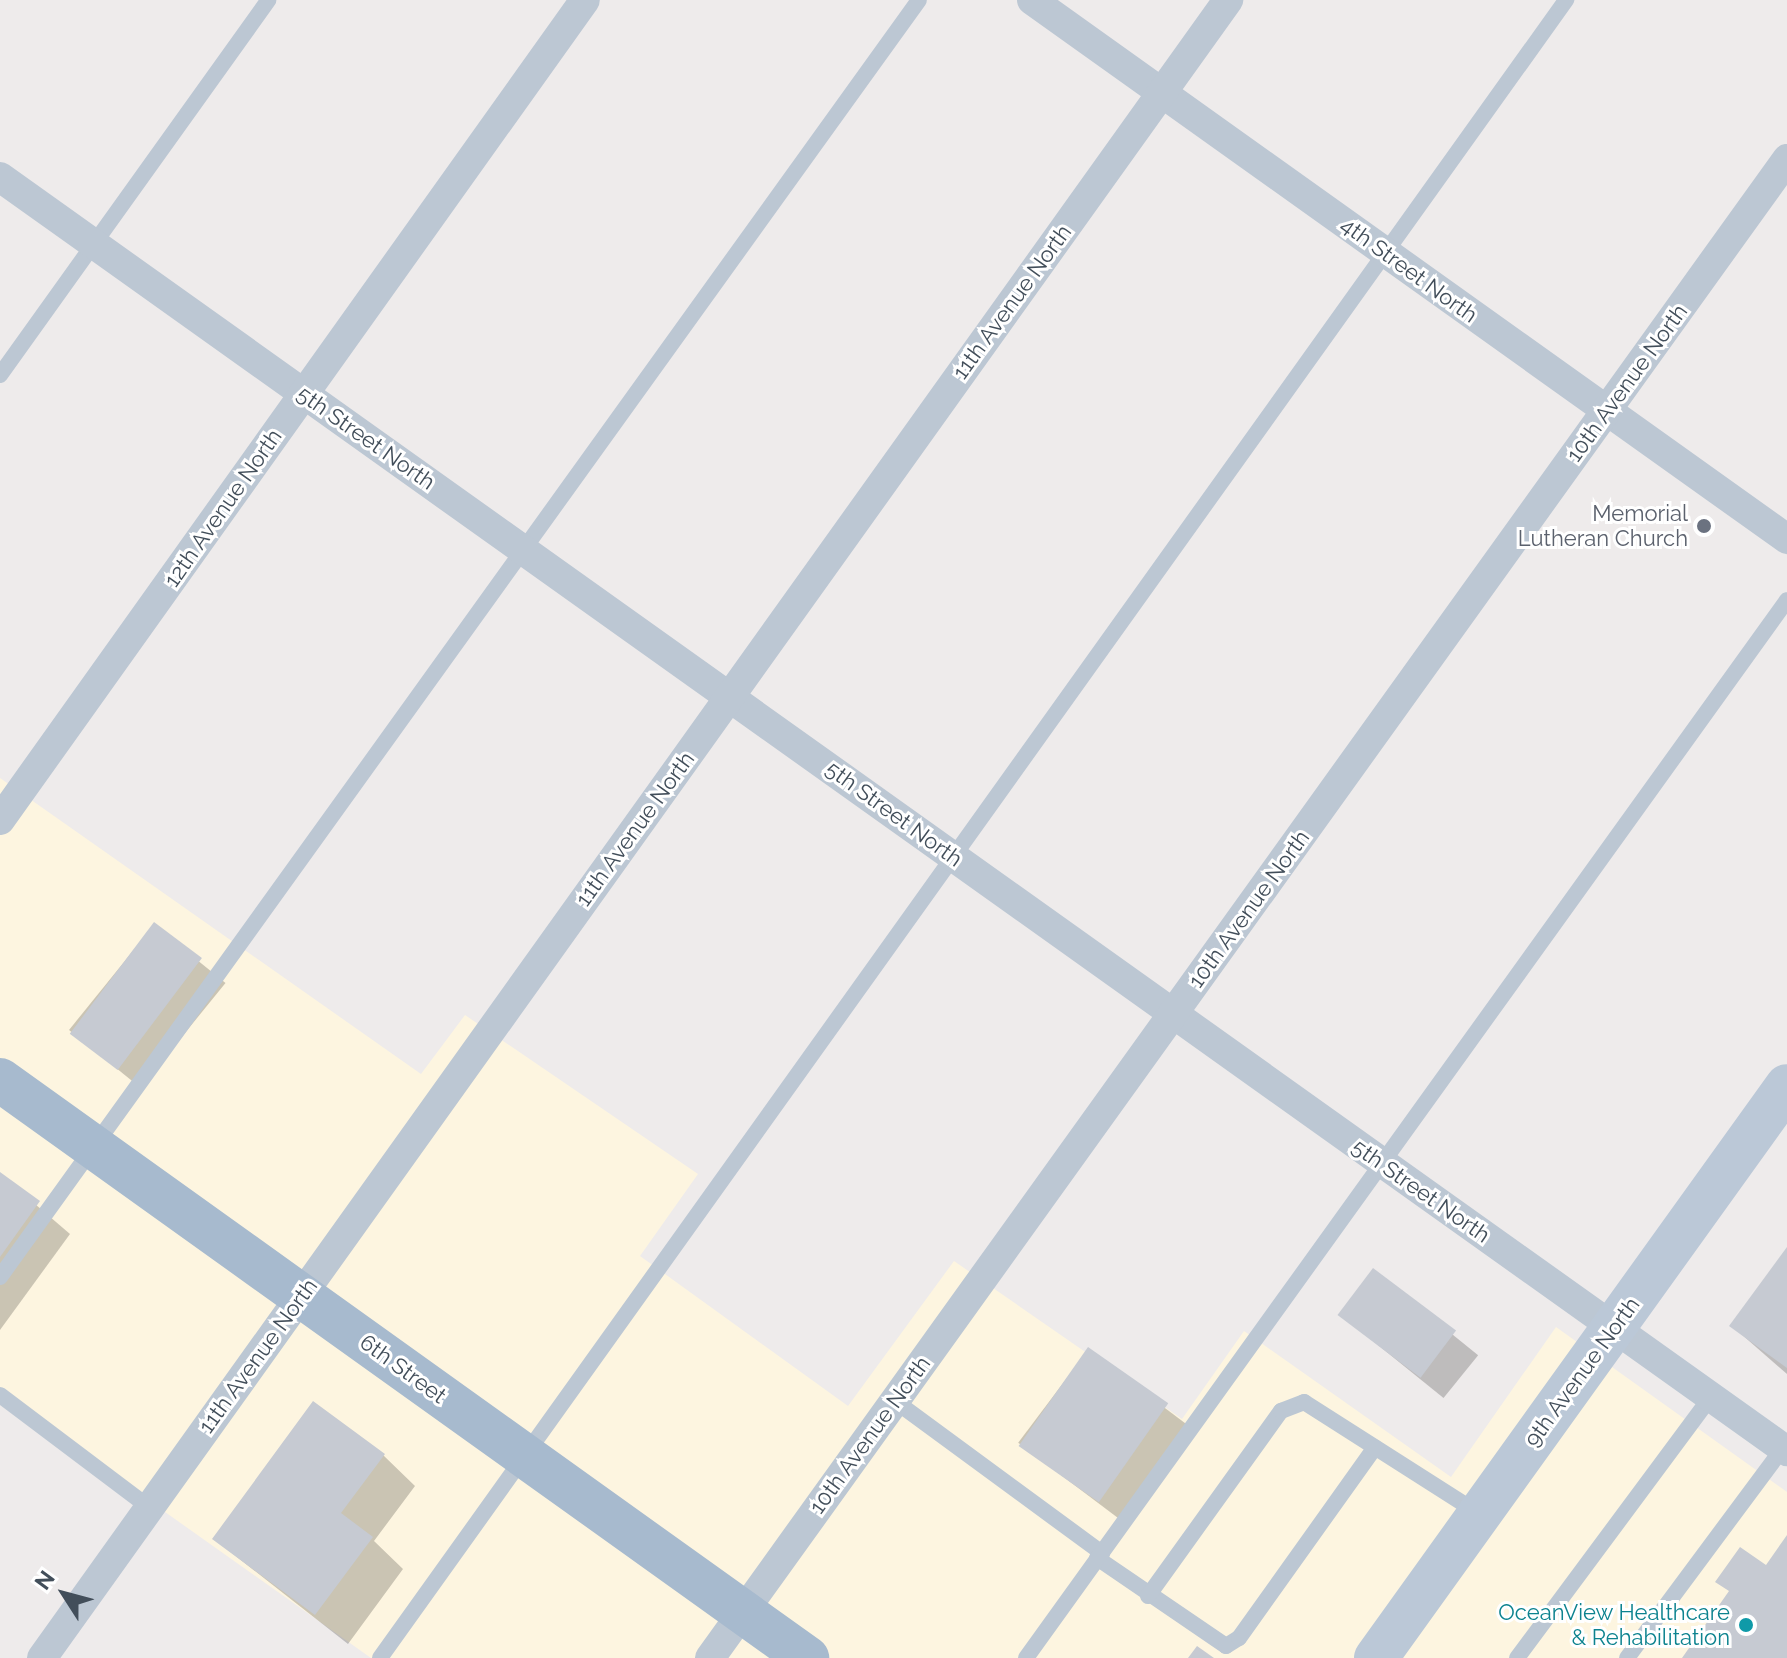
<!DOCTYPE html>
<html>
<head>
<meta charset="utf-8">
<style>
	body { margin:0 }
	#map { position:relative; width:1787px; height:1658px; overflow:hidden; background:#eeebeb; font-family:Raleway,sans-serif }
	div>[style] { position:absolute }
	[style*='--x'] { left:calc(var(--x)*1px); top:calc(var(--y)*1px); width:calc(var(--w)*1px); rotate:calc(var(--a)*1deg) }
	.commercial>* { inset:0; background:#fdf5e0 }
	.shadow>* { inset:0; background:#0003; transform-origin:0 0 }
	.building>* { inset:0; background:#c6cad2; transform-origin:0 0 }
	.lane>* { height:16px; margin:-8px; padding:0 8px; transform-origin:8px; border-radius:8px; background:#bcc7d3 }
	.street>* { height:30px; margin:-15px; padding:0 15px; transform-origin:15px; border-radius:15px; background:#bcc7d3 }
	.secondary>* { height:44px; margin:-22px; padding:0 22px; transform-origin:22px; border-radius:22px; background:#bbc8d7 }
	.primary>* { height:44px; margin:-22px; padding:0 22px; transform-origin:22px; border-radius:22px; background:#a7bace }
	.dots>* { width:22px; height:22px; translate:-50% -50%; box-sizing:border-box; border:4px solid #fff; border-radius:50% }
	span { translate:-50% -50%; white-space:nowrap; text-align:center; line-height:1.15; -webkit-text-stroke:6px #fff; paint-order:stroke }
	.street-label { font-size:22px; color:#424e5a }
	.worship-label { font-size:22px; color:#5b616d }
	.right { translate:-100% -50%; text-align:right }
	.culture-label { font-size:22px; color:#0d838f }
	.north { position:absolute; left:24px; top:1554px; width:80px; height:80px; -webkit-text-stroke:6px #fff; paint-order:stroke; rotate:306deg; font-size:22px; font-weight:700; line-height:32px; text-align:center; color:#424e5a }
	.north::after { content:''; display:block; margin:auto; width:28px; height:36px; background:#424e5a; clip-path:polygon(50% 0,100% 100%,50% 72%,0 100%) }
</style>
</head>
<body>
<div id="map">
	<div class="commercial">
		<i style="clip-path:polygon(0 778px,421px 1074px,465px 1015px,698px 1174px,640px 1256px,848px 1406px,954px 1261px,1182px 1419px,1244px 1331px,1451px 1477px,1556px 1327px,1787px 1492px,1787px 1658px,371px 1658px,0 1395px)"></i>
	</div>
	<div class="shadow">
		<i style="left:154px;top:925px;width:92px;height:135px;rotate:39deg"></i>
		<i style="clip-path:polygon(0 1174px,70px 1234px,0 1330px)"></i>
		<i style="clip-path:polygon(1787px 1250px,1787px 1374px,1732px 1326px)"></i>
		<i style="left:1374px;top:1271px;width:134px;height:55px;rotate:39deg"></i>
		<i style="left:1088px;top:1350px;width:130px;height:116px;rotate:37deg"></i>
		<i style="clip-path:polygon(383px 1455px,415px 1486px,374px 1541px,403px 1569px,348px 1644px,214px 1539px)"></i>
	</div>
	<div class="building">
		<i style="left:154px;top:922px;width:60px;height:140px;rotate:37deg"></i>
		<i style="clip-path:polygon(0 1172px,40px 1201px,0 1257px)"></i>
		<i style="clip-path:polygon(1787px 1247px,1787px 1368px,1729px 1326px)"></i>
		<i style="left:1373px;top:1268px;width:104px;height:59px;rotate:37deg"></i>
		<i style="left:1088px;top:1347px;width:98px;height:121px;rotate:35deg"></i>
		<i style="clip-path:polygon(313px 1401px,385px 1454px,341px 1513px,373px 1537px,315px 1615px,212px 1539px)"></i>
		<i style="clip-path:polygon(1787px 1535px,1787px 1658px,1682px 1658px,1729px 1591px,1715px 1582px,1740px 1547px,1766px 1565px)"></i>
		<i style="clip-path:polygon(1197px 1646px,1214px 1658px,1188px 1658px)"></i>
	</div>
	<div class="lane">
		<i style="--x:0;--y:375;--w:461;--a:-54.4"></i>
		<i style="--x:0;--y:1277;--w:1573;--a:-54.26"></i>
		<i style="--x:0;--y:1395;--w:188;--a:37"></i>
		<i style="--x:895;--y:1401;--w:257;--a:36.3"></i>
		<i style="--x:1097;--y:1558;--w:156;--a:34.3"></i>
		<i style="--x:1226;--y:1646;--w:15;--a:-32"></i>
		<i style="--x:1239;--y:1638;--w:234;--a:-54.5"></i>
		<i style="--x:1148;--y:1596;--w:228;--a:-54.3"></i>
		<i style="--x:1281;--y:1411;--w:25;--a:-21"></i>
		<i style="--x:1304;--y:1402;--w:206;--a:32.5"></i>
		<i style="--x:380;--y:1658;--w:2039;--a:-54.42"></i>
		<i style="--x:1026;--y:1658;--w:1303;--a:-54.27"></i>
		<i style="--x:1517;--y:1658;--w:325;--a:-53.4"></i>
		<i style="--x:1627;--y:1658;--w:262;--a:-53.4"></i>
	</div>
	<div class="street">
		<i style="--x:1032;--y:0;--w:928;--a:35.52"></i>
		<i style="--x:0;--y:177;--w:2195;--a:35.49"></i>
		<i style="--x:0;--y:820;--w:1007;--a:-54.5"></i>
		<i style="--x:42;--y:1658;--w:2039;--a:-54.42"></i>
		<i style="--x:710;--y:1658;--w:1846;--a:-54.3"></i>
	</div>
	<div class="secondary">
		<i style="--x:1376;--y:1658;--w:704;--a:-54.3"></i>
	</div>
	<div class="primary">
		<i style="--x:0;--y:1080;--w:993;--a:35.61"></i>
	</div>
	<div class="dots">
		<i style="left:1704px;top:526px;background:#6b7280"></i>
		<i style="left:1746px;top:1625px;background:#0f9aa8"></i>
	</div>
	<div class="street-label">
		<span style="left:1409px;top:270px;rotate:36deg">4th Street North</span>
		<span style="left:1012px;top:302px;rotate:-54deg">11th Avenue North</span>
		<span style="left:1627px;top:383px;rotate:-54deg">10th Avenue North</span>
		<span style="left:366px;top:438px;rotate:35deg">5th Street North</span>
		<span style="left:223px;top:508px;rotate:-55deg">12th Avenue North</span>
		<span style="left:894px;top:814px;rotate:36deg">5th Street North</span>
		<span style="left:635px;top:829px;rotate:-54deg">11th Avenue North</span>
		<span style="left:1249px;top:909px;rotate:-54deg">10th Avenue North</span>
		<span style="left:1421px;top:1191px;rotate:35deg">5th Street North</span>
		<span style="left:258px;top:1356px;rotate:-54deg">11th Avenue North</span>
		<span style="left:403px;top:1369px;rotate:36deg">6th Street</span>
		<span style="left:1582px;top:1372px;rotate:-54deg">9th Avenue North</span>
		<span style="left:870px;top:1435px;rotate:-54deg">10th Avenue North</span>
	</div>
	<div class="worship-label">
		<span class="right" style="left:1688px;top:526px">Memorial<br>Lutheran Church</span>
	</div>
	<div class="culture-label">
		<span class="right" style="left:1730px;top:1625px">OceanView Healthcare<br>&amp; Rehabilitation</span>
	</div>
	<div class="north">N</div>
</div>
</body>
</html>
